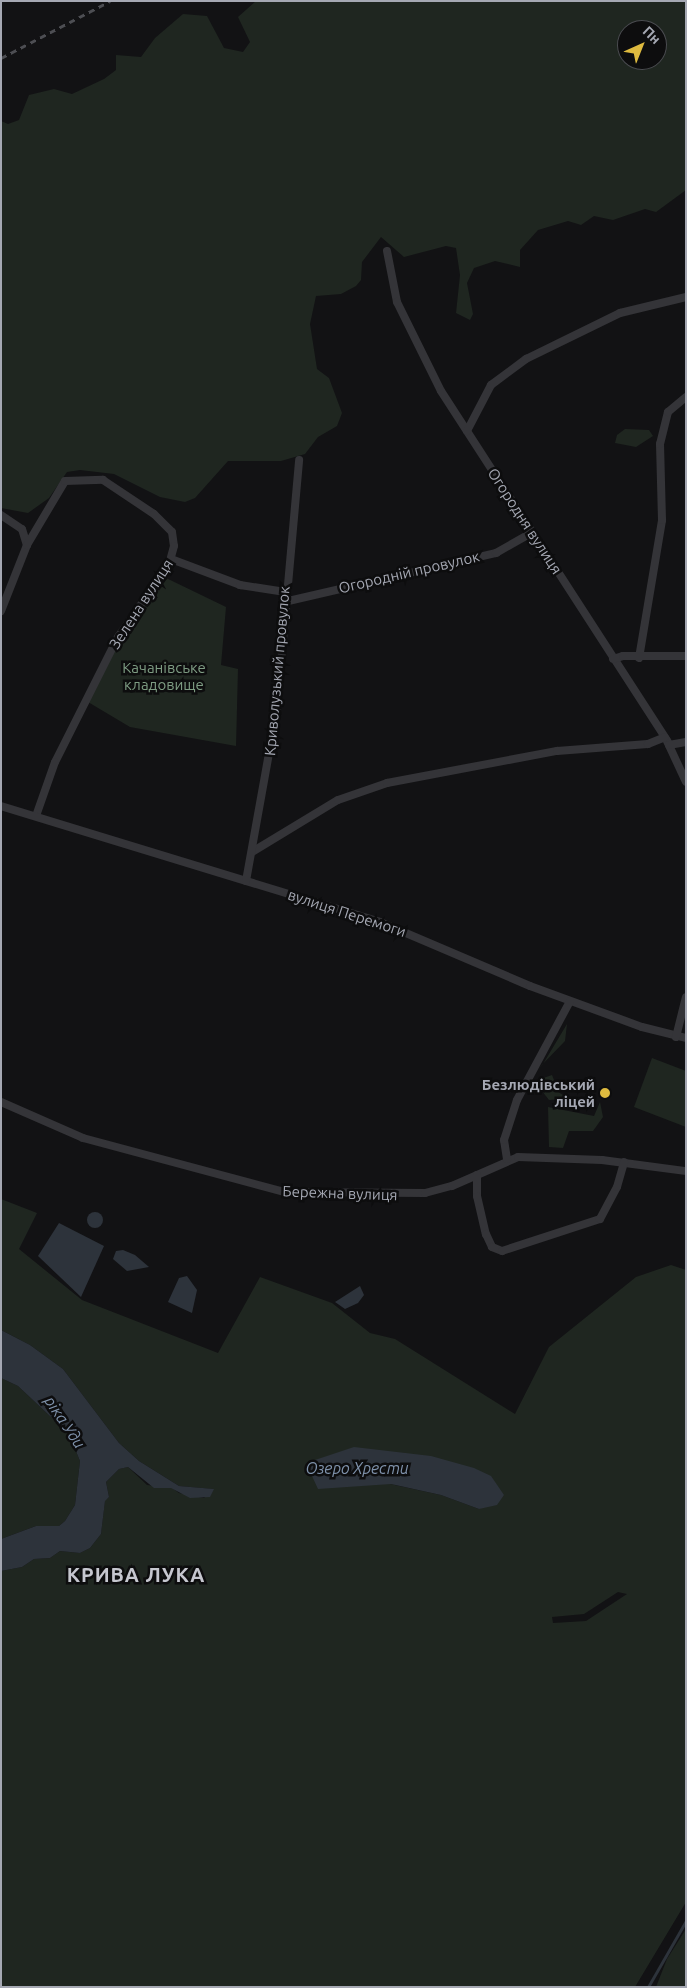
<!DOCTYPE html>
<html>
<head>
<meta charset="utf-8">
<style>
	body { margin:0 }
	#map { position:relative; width:687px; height:1988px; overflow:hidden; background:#121214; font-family:Ubuntu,sans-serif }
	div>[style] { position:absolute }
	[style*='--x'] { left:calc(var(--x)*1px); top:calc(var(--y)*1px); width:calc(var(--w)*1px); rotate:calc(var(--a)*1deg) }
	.green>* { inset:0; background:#1f2620 }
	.water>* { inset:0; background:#2d333b }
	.round { border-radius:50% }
	.stream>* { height:2.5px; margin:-1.25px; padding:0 1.25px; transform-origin:1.25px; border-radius:1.25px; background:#2d333b }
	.minor>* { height:8px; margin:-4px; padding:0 4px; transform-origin:4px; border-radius:4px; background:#343438 }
	.rail>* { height:2.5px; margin-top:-1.25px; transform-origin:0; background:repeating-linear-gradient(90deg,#4d4e53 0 6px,transparent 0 11px) }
	.dots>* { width:14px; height:14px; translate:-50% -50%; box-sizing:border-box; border:2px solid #0d0d0e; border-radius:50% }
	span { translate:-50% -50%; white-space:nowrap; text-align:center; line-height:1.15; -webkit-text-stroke:5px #0d0d0e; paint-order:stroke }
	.street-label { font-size:15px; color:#a5a8b3 }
	.park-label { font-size:15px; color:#7e9c83 }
	.poi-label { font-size:15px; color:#a5a8b3; font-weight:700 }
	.right { translate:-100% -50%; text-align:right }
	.water-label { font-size:16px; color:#7f92ab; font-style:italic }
	.district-label { font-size:20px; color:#c6c7cf; font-weight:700; letter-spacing:1px }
	.frame { position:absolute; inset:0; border:2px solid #a5a8b3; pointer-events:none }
	.north { position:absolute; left:617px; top:20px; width:50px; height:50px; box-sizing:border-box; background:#0d0d0e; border:1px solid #4a4b50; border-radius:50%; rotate:44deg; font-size:14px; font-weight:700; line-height:20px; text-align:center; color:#a5a8b3 }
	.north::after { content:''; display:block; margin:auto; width:18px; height:22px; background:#deba3f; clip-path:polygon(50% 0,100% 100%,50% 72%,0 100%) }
</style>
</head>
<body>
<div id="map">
	<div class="green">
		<i style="clip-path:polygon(evenodd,256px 1px,686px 1px,686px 190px,656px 212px,645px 209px,613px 220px,594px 216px,581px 225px,568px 221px,538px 230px,520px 250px,520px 267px,495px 261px,474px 268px,467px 283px,473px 314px,470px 320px,456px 313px,460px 275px,456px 248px,446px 246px,404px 257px,381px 237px,362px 262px,361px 280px,356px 286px,341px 294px,316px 296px,310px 324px,317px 369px,329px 378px,342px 413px,337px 426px,318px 437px,305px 454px,281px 461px,228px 461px,195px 498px,185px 502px,160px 497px,114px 474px,80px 470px,67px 472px,49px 498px,28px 513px,1px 508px,1px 121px,8px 124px,19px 120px,29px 95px,54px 89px,72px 94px,104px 79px,116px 70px,116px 55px,141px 57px,155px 38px,183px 14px,207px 16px,224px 48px,243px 52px,250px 42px,238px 17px,256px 1px,627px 30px,657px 30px,657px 60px,627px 60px,627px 30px)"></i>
		<i style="clip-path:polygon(625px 429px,649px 430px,653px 436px,636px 447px,615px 443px,617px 435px)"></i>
		<i style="clip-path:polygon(164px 577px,226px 607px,221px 665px,238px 669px,236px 746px,130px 727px,88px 702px,123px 633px)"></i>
		<i style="clip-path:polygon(567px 1024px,565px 1041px,536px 1071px,543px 1064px)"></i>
		<i style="clip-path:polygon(652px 1058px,686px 1071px,686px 1127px,634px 1107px)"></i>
		<i style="clip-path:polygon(552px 1075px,554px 1080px,550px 1087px,563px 1095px,562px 1099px,549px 1100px,542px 1091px,528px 1088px,529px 1083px)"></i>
		<i style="clip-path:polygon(600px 1102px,603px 1117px,593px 1131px,569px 1131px,563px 1148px,549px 1147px,548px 1107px,594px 1116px)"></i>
		<i style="clip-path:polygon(evenodd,1px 1199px,37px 1213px,19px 1249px,82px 1300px,218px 1353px,260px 1277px,332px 1303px,370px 1333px,395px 1339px,515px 1414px,549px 1347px,636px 1277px,671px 1265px,686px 1270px,686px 1902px,635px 1987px,1px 1987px,1px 1571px,22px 1567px,34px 1559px,50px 1558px,60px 1551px,80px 1553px,90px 1548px,101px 1534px,105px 1500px,109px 1497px,106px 1482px,119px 1469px,128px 1467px,147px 1485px,172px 1488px,179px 1493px,204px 1498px,213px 1489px,179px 1486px,139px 1461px,119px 1443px,63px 1369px,30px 1345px,1px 1330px,1px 1199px,390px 1484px,504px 1495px,479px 1509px,441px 1495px,390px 1484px,1px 1199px,618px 1592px,627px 1594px,586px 1621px,553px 1623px,552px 1617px,584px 1614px,618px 1592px)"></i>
		<i style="clip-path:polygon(1px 1378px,18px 1386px,69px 1434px,80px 1461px,75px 1505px,65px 1521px,59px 1526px,36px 1526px,1px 1539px)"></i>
		<i style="clip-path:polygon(686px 1929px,686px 1987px,656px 1987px,667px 1959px)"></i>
	</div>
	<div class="water">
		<i class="round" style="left:87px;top:1212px;width:16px;height:16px"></i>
		<i style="clip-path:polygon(59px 1223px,104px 1246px,81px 1297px,38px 1256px)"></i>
		<i style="clip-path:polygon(123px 1250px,135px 1255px,149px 1267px,127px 1271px,113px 1259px,116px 1251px)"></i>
		<i style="clip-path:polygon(187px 1276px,197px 1290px,192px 1313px,168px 1302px,179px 1278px)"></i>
		<i style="clip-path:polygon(360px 1286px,364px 1295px,358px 1303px,345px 1309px,335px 1302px)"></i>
		<i style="clip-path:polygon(1px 1330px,30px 1345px,63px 1369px,119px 1443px,139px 1461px,179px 1486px,214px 1489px,210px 1497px,190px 1498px,171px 1488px,154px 1488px,128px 1467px,119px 1469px,106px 1482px,109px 1497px,105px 1501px,101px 1534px,90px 1548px,80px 1553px,60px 1551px,50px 1558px,34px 1559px,22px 1567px,1px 1571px,1px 1539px,36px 1526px,59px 1526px,65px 1521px,75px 1505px,80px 1461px,69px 1434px,18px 1386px,1px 1378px)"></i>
		<i style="clip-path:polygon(354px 1447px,431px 1456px,474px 1468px,491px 1476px,504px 1495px,497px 1505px,479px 1509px,441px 1495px,391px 1484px,318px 1489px,306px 1463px)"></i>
	</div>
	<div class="stream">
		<i style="--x:648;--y:1987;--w:76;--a:-60.1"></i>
	</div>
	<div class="minor">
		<i style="--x:387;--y:251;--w:52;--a:78.9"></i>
		<i style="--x:397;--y:302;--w:99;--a:63.7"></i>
		<i style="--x:441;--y:391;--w:417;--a:57.1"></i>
		<i style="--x:667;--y:741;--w:45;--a:65.1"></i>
		<i style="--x:467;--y:431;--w:52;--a:-62.4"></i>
		<i style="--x:491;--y:385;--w:44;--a:-36.6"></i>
		<i style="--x:526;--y:359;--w:105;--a:-26.1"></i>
		<i style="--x:620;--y:313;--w:68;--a:-13.6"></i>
		<i style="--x:1;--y:515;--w:25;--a:34"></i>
		<i style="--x:22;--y:529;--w:17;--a:73"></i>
		<i style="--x:171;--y:559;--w:74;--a:20.6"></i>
		<i style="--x:240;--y:585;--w:46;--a:8.8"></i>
		<i style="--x:284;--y:602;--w:218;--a:-13"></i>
		<i style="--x:496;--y:553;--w:40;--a:-29.7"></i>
		<i style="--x:1;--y:611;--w:71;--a:-68.5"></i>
		<i style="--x:27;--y:545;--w:74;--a:-59.3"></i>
		<i style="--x:65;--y:481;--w:38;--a:-2"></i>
		<i style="--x:103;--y:480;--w:61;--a:33.7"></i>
		<i style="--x:154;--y:514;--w:25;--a:45"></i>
		<i style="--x:172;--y:532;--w:14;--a:82"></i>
		<i style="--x:174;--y:546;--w:20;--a:105"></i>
		<i style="--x:169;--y:565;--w:88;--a:125.3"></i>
		<i style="--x:118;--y:637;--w:140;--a:116.7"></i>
		<i style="--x:55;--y:762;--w:57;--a:109.4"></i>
		<i style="--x:639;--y:658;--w:140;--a:-80.5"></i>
		<i style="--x:662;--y:520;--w:76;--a:-91.5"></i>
		<i style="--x:660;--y:444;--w:33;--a:-76"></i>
		<i style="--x:668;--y:412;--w:23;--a:-40"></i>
		<i style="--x:613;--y:659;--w:10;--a:-17"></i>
		<i style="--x:623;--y:656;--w:63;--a:0"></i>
		<i style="--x:669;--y:745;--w:17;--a:-10"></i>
		<i style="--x:1;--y:806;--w:396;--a:17"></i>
		<i style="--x:380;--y:922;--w:163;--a:23.1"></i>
		<i style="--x:530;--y:986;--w:119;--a:20.1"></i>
		<i style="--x:642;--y:1027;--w:45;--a:14"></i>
		<i style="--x:252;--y:852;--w:100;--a:-31.2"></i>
		<i style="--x:338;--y:800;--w:52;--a:-19.1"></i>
		<i style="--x:387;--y:783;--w:173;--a:-10.7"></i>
		<i style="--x:557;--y:751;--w:91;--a:-4.4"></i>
		<i style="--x:648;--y:744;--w:18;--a:-22"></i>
		<i style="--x:246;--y:881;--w:176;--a:-79.8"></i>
		<i style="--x:277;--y:708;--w:249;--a:-84.9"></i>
		<i style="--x:676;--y:1037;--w:41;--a:-76"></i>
		<i style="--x:1;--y:1102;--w:90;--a:23.7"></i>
		<i style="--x:83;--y:1138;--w:208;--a:15"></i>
		<i style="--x:284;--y:1192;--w:141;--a:0.4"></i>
		<i style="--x:425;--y:1193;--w:28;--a:-15"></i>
		<i style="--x:452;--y:1186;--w:72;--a:-23.7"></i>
		<i style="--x:518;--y:1157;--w:84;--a:2"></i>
		<i style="--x:602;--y:1160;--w:85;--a:7.5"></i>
		<i style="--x:507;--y:1159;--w:19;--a:-99"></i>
		<i style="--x:504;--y:1140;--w:42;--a:-72"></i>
		<i style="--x:517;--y:1100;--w:112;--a:-61.8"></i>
		<i style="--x:477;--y:1175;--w:21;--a:90"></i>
		<i style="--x:477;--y:1196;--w:39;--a:77"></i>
		<i style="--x:486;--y:1234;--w:14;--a:65"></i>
		<i style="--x:492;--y:1247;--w:11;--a:22"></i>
		<i style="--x:502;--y:1251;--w:103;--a:-18.1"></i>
		<i style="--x:600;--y:1219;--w:36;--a:-62"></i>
		<i style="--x:617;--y:1187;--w:26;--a:-74"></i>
	</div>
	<div class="rail">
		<i style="--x:1;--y:58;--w:123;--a:-27.6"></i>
	</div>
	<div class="dots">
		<i style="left:605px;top:1093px;background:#deba3f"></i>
	</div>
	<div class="street-label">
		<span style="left:525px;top:521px;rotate:57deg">Огородня вулиця</span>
		<span style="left:409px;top:572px;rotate:-13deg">Огородній провулок</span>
		<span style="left:141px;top:604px;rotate:-57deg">Зелена вулиця</span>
		<span style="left:277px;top:671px;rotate:-85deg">Криволузький провулок</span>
		<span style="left:347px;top:913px;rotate:18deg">вулиця Перемоги</span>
		<span style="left:340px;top:1193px;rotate:2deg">Бережна вулиця</span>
	</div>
	<div class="park-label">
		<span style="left:164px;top:676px">Качанівське<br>кладовище</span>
	</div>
	<div class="poi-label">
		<span class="right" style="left:595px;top:1093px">Безлюдівський<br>ліцей</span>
	</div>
	<div class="water-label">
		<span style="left:65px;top:1422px;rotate:56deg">ріка Уди</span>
		<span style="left:357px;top:1468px">Озеро Хрести</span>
	</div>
	<div class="district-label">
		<span style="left:136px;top:1574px">КРИВА ЛУКА</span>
	</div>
	<div class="frame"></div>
	<div class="north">Пн</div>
</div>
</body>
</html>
